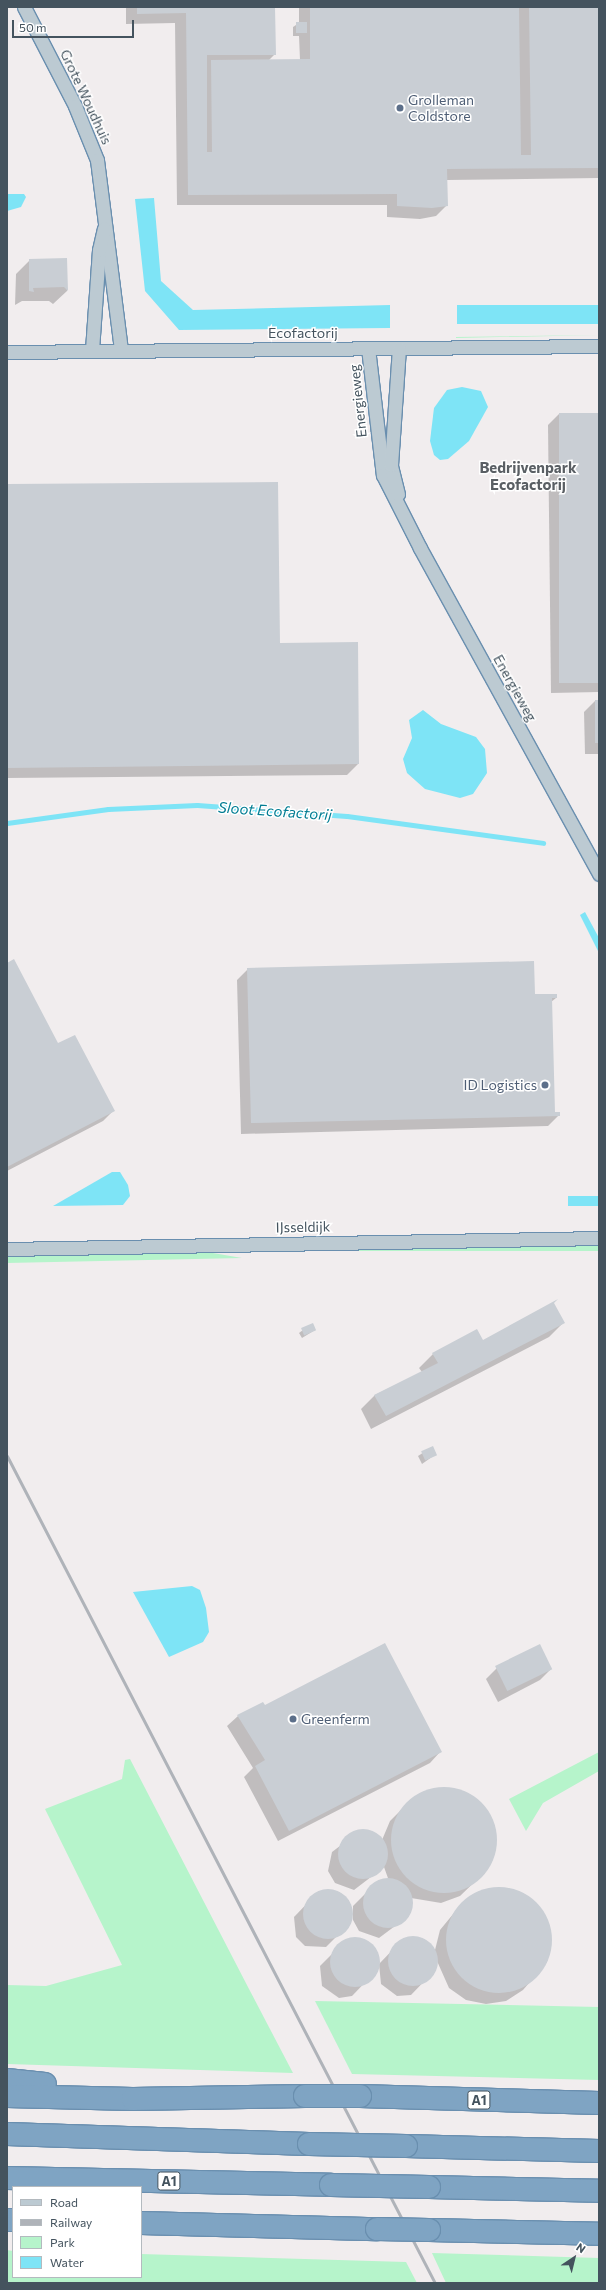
<!DOCTYPE html>
<html>
<head>
<meta charset="utf-8">
<style>
	body { margin:0 }
	#map { position:relative; width:606px; height:2290px; overflow:hidden; background:#f1edee; font-family:Commissioner,sans-serif }
	div>[style] { position:absolute }
	[style*='--x'] { left:calc(var(--x)*1px); top:calc(var(--y)*1px); width:calc(var(--w)*1px); rotate:calc(var(--a)*1deg) }
	.green>* { inset:0; background:#b6f4cb; transform-origin:0 0 }
	.water>* { inset:0; background:#7ee4f6; transform-origin:0 0 }
	.shadow>* { inset:0; background:#0003 }
	.stream>* { height:5px; margin:-2.5px; padding:0 2.5px; transform-origin:2.5px; border-radius:2.5px; background:#7ee4f6 }
	.building>* { inset:0; background:#c9ced4; transform-origin:0 0 }
	.round { border-radius:50% }
	.roads { filter:drop-shadow(1px 0 #6a8faf) drop-shadow(-1px 0 #6a8faf) drop-shadow(0 1px #6a8faf) drop-shadow(0 -1px #6a8faf) }
	.minor>* { height:13px; margin:-6.5px; padding:0 6.5px; transform-origin:6.5px; border-radius:6.5px; background:#bccad2 }
	.motorway>* { height:22px; margin:-11px; padding:0 11px; transform-origin:11px; border-radius:11px; background:#7fa4c3 }
	.rail>* { height:3px; margin:-1.5px; padding:0 1.5px; transform-origin:1.5px; border-radius:1.5px; background:#afb3b9 }
	.bridges { filter:drop-shadow(1px 0 #6a8faf) drop-shadow(-1px 0 #6a8faf) drop-shadow(0 1px #6a8faf) drop-shadow(0 -1px #6a8faf) }
	.motorway-bridge>* { height:22px; margin:-11px; padding:0 11px; transform-origin:11px; border-radius:11px; background:#7fa4c3 }
	.dots>* { width:11px; height:11px; translate:-50% -50%; box-sizing:border-box; border:2px solid #fff; border-radius:50% }
	span { translate:-50% -50%; white-space:nowrap; text-align:center; line-height:1.15; -webkit-text-stroke:3px #fff; paint-order:stroke }
	.shield-label span { padding:1px 3px; background:#fff; border:1px solid; border-radius:3px; -webkit-text-stroke-width:0 }
	.shield-label { font-size:13px; color:#44535e; font-weight:700 }
	.street-label { font-size:14px; color:#44535e }
	.service-label { font-size:14px; color:#4e5e75 }
	.left { translate:0 -50%; text-align:left }
	.right { translate:-100% -50%; text-align:right }
	.neighbourhood-label { font-size:15px; color:#5a5f64; font-weight:700 }
	.water-label { font-size:15px; color:#037d93; font-style:italic }
	.frame { position:absolute; inset:0; border:8px solid #44535e; pointer-events:none }
	.legend { position:absolute; left:12px; top:2186px; width:130px; height:92px; box-sizing:border-box; background:#fff; border:1px solid #b4babf; margin:0; padding:5px 7px; list-style:none; font-size:12px; color:#44535e }
	.legend li { display:flex; align-items:center; gap:8px; height:20px }
	.legend b { width:20px; border:1px solid #b4babf }
	.north { position:absolute; left:554px; top:2238px; width:40px; height:40px; -webkit-text-stroke:3px #fff; paint-order:stroke; rotate:35deg; font-size:11px; font-weight:700; line-height:16px; text-align:center; color:#44535e }
	.north::after { content:''; display:block; margin:auto; width:14px; height:18px; background:#44535e; clip-path:polygon(50% 0,100% 100%,50% 72%,0 100%) }
	.scale { position:absolute; left:12px; top:20px; width:122px; height:18px; box-sizing:border-box; border:2px solid #44535e; border-top:0; padding-left:5px; font-size:12px; line-height:14px; white-space:nowrap; color:#44535e; -webkit-text-stroke:3px #fff; paint-order:stroke }
</style>
</head>
<body>
<div id="map">
	<div class="green">
		<i style="clip-path:polygon(599px 335px,456px 338px,456px 337px)"></i>
		<i style="clip-path:polygon(172px 1246px,242px 1258px,7px 1263px,7px 1256px)"></i>
		<i style="left:599px;top:1246px;width:5px;height:318px;rotate:90deg"></i>
		<i style="clip-path:polygon(599px 1752px,599px 1771px,543px 1803px,526px 1831px,509px 1799px)"></i>
		<i style="clip-path:polygon(130px 1759px,249px 1989px,293px 2073px,7px 2064px,7px 1985px,46px 1986px,122px 1965px,45px 1809px,122px 1779px,125px 1760px)"></i>
		<i style="clip-path:polygon(315px 2001px,599px 2007px,599px 2080px,352px 2074px)"></i>
		<i style="clip-path:polygon(7px 2250px,13px 2251px,13px 2277px,141px 2277px,141px 2254px,406px 2262px,417px 2283px,7px 2283px)"></i>
		<i style="clip-path:polygon(432px 2253px,599px 2258px,599px 2283px,446px 2283px)"></i>
	</div>
	<div class="water">
		<i style="clip-path:polygon(7px 194px,24px 194px,26px 197px,21px 207px,7px 211px)"></i>
		<i style="clip-path:polygon(154px 198px,161px 281px,193px 310px,390px 305px,390px 328px,179px 330px,145px 291px,135px 199px)"></i>
		<i style="left:599px;top:305px;width:19px;height:142px;rotate:90deg"></i>
		<i style="clip-path:polygon(462px 387px,481px 391px,488px 407px,469px 441px,448px 459px,440px 460px,434px 455px,430px 441px,434px 408px,447px 390px)"></i>
		<i style="clip-path:polygon(423px 710px,441px 724px,476px 737px,485px 749px,487px 773px,473px 794px,460px 798px,425px 789px,407px 773px,403px 759px,412px 738px,409px 720px)"></i>
		<i style="clip-path:polygon(585px 912px,599px 938px,599px 953px,580px 915px)"></i>
		<i style="clip-path:polygon(112px 1172px,120px 1172px,128px 1185px,130px 1196px,123px 1205px,53px 1206px)"></i>
		<i style="left:568px;top:1196px;width:31px;height:10px"></i>
		<i style="clip-path:polygon(192px 1586px,200px 1590px,206px 1608px,209px 1632px,203px 1642px,169px 1657px,133px 1592px)"></i>
	</div>
	<div class="shadow">
		<i style="clip-path:polygon(126px 7px,274px 7px,275px 54px,268px 61px,300px 60px,299px 36px,293px 36px,293px 27px,299px 23px,299px 7px,599px 7px,599px 178px,447px 180px,447px 205px,436px 216px,420px 219px,387px 217px,387px 205px,177px 205px,175px 23px,126px 24px)"></i>
		<i style="clip-path:polygon(30px 260px,66px 260px,67px 291px,53px 304px,49px 301px,22px 301px,15px 305px,16px 274px)"></i>
		<i style="clip-path:polygon(559px 414px,599px 414px,599px 692px,551px 693px,548px 425px)"></i>
		<i style="clip-path:polygon(7px 485px,279px 644px,358px 764px,347px 775px,7px 778px)"></i>
		<i style="clip-path:polygon(595px 701px,599px 701px,599px 754px,585px 754px,584px 712px)"></i>
		<i style="clip-path:polygon(7px 964px,58px 1045px,113px 1111px,103px 1121px,7px 1171px)"></i>
		<i style="clip-path:polygon(248px 969px,556px 998px,551px 1002px,554px 1113px,559px 1115px,548px 1126px,241px 1134px,237px 980px)"></i>
		<i style="clip-path:polygon(563px 1323px,549px 1337px,371px 1429px,361px 1409px,375px 1395px,422px 1372px,419px 1368px,433px 1354px)"></i>
		<i style="clip-path:polygon(303px 1330px,315px 1330px,302px 1338px,299px 1333px)"></i>
		<i style="clip-path:polygon(432px 1447px,436px 1454px,422px 1464px,418px 1456px)"></i>
		<i style="clip-path:polygon(497px 1668px,551px 1669px,540px 1680px,498px 1702px,486px 1679px)"></i>
		<i style="clip-path:polygon(238px 1716px,440px 1752px,430px 1763px,278px 1841px,244px 1777px,253px 1768px,227px 1726px)"></i>
		<i style="clip-path:polygon(435px 1789px,456px 1789px,474px 1798px,488px 1813px,495px 1832px,495px 1852px,486px 1871px,460px 1896px,441px 1903px,411px 1898px,407px 1917px,379px 1938px,359px 1931px,353px 1920px,353px 1906px,379px 1880px,389px 1881px,384px 1867px,354px 1890px,335px 1883px,328px 1871px,332px 1852px,361px 1830px,382px 1840px,390px 1821px,401px 1810px,416px 1796px)"></i>
		<i style="clip-path:polygon(501px 1888px,520px 1893px,537px 1904px,548px 1922px,551px 1942px,547px 1962px,523px 1990px,506px 2001px,486px 2004px,466px 2000px,449px 1988px,437px 1961px,436px 1969px,411px 1995px,397px 1996px,381px 1984px,379px 1964px,404px 1938px,424px 1939px,435px 1950px,440px 1930px,463px 1902px,480px 1891px)"></i>
		<i style="clip-path:polygon(319px 1891px,339px 1892px,349px 1901px,351px 1922px,326px 1947px,305px 1946px,296px 1937px,294px 1917px)"></i>
		<i style="clip-path:polygon(346px 1940px,366px 1941px,375px 1950px,377px 1970px,352px 1996px,339px 1998px,322px 1986px,320px 1966px)"></i>
	</div>
	<div class="stream">
		<i style="--x:7;--y:823;--w:102;--a:-7.9"></i>
		<i style="--x:108;--y:809;--w:89;--a:-2.6"></i>
		<i style="--x:197;--y:805;--w:150;--a:4.2"></i>
		<i style="--x:347;--y:816;--w:198;--a:7.8"></i>
	</div>
	<div class="building">
		<i style="clip-path:polygon(137px 7px,275px 7px,276px 55px,207px 55px,207px 152px,212px 152px,211px 60px,310px 59px,310px 7px,519px 7px,521px 155px,531px 155px,529px 7px,599px 7px,599px 168px,447px 169px,448px 206px,432px 208px,397px 206px,397px 194px,188px 195px,186px 13px,137px 14px)"></i>
		<i style="left:296px;top:22px;width:11px;height:11px"></i>
		<i style="clip-path:polygon(67px 258px,68px 291px,64px 287px,33px 288px,34px 292px,29px 291px,29px 259px)"></i>
		<i style="left:559px;top:413px;width:40px;height:270px"></i>
		<i style="clip-path:polygon(278px 482px,280px 643px,358px 642px,359px 764px,7px 768px,7px 484px)"></i>
		<i style="left:595px;top:700px;width:4px;height:43px"></i>
		<i style="clip-path:polygon(14px 959px,58px 1043px,75px 1035px,115px 1111px,7px 1167px,7px 963px)"></i>
		<i style="clip-path:polygon(534px 961px,535px 994px,557px 994px,557px 998px,552px 998px,555px 1112px,560px 1112px,560px 1116px,251px 1123px,247px 968px)"></i>
		<i style="clip-path:polygon(558px 1299px,554px 1303px,565px 1323px,386px 1416px,374px 1395px,438px 1363px,432px 1353px,477px 1329px,483px 1340px)"></i>
		<i style="left:313px;top:1323px;width:8px;height:13px;rotate:67deg"></i>
		<i style="left:433px;top:1446px;width:10px;height:13px;rotate:66deg"></i>
		<i style="clip-path:polygon(385px 1643px,442px 1752px,289px 1831px,255px 1766px,265px 1760px,237px 1715px,263px 1702px,265px 1705px)"></i>
		<i style="left:540px;top:1644px;width:28px;height:50px;rotate:64deg"></i>
		<i class="round" style="left:391px;top:1787px;width:106px;height:106px"></i>
		<i class="round" style="left:338px;top:1829px;width:50px;height:50px"></i>
		<i class="round" style="left:363px;top:1878px;width:50px;height:50px"></i>
		<i class="round" style="left:446px;top:1887px;width:106px;height:106px"></i>
		<i class="round" style="left:303px;top:1889px;width:50px;height:50px"></i>
		<i class="round" style="left:388px;top:1936px;width:50px;height:50px"></i>
		<i class="round" style="left:330px;top:1937px;width:50px;height:50px"></i>
	</div>
	<div class="roads">
		<div class="minor">
			<i style="--x:24;--y:7;--w:111;--a:62.7"></i>
			<i style="--x:75;--y:106;--w:58;--a:67.8"></i>
			<i style="--x:97;--y:160;--w:192;--a:82.8"></i>
			<i style="--x:368;--y:348;--w:128;--a:83.3"></i>
			<i style="--x:383;--y:475;--w:82;--a:63.1"></i>
			<i style="--x:420;--y:548;--w:372;--a:61.2"></i>
			<i style="--x:92;--y:350;--w:100;--a:-86"></i>
			<i style="--x:99;--y:250;--w:22;--a:-77"></i>
			<i style="--x:7;--y:352;--w:592;--a:-0.58"></i>
			<i style="--x:398;--y:494;--w:30;--a:-104"></i>
			<i style="--x:391;--y:465;--w:116;--a:-86.1"></i>
			<i style="--x:7;--y:1249;--w:592;--a:-1.06"></i>
		</div>
		<div class="motorway">
			<i style="--x:7;--y:2080;--w:38;--a:6"></i>
			<i style="--x:7;--y:2096;--w:126;--a:1.4"></i>
			<i style="--x:133;--y:2099;--w:172;--a:-1"></i>
			<i style="--x:360;--y:2096;--w:239;--a:1.7"></i>
			<i style="--x:7;--y:2134;--w:302;--a:1.9"></i>
			<i style="--x:406;--y:2146;--w:193;--a:1.5"></i>
			<i style="--x:7;--y:2178;--w:324;--a:1.2"></i>
			<i style="--x:429;--y:2187;--w:170;--a:1.3"></i>
			<i style="--x:7;--y:2220;--w:6;--a:0"></i>
			<i style="--x:141;--y:2223;--w:236;--a:1.5"></i>
			<i style="--x:429;--y:2230;--w:170;--a:1.3"></i>
		</div>
	</div>
	<div class="rail">
		<i style="--x:7;--y:1456;--w:931;--a:62.64"></i>
	</div>
	<div class="bridges">
		<div class="motorway-bridge">
			<i style="--x:305;--y:2096;--w:55;--a:0"></i>
			<i style="--x:309;--y:2144;--w:97;--a:1.2"></i>
			<i style="--x:331;--y:2185;--w:98;--a:1.2"></i>
			<i style="--x:377;--y:2229;--w:52;--a:1.1"></i>
		</div>
	</div>
	<div class="dots">
		<i style="left:400px;top:108px;background:#5c6f8a"></i>
		<i style="left:545px;top:1085px;background:#5c6f8a"></i>
		<i style="left:293px;top:1719px;background:#5c6f8a"></i>
	</div>
	<div class="shield-label">
		<span style="left:479px;top:2100px">A1</span>
		<span style="left:169px;top:2181px">A1</span>
	</div>
	<div class="street-label">
		<span style="left:86px;top:97px;rotate:65deg">Grote Woudhuis</span>
		<span style="left:303px;top:333px">Ecofactorij</span>
		<span style="left:358px;top:401px;rotate:-96deg">Energieweg</span>
		<span style="left:515px;top:688px;rotate:61deg">Energieweg</span>
		<span style="left:303px;top:1227px;rotate:-1deg">IJsseldijk</span>
	</div>
	<div class="service-label">
		<span class="left" style="left:408px;top:108px">Grolleman<br>Coldstore</span>
		<span class="right" style="left:537px;top:1085px">ID Logistics</span>
		<span class="left" style="left:301px;top:1719px">Greenferm</span>
	</div>
	<div class="neighbourhood-label">
		<span style="left:528px;top:476px">Bedrijvenpark<br>Ecofactorij</span>
	</div>
	<div class="water-label">
		<span style="left:275px;top:811px;rotate:4deg">Sloot Ecofactorij</span>
	</div>
	<div class="frame"></div>
	<ul class="legend">
	<li><b style="height:5px;background:#bccad2"></b>Road</li>
	<li><b style="height:5px;background:#afb3b9"></b>Railway</li>
	<li><b style="height:11px;background:#b6f4cb"></b>Park</li>
	<li><b style="height:11px;background:#7ee4f6"></b>Water</li>
	</ul>
	<div class="north">N</div>
	<div class="scale">50 m</div>
</div>
</body>
</html>
